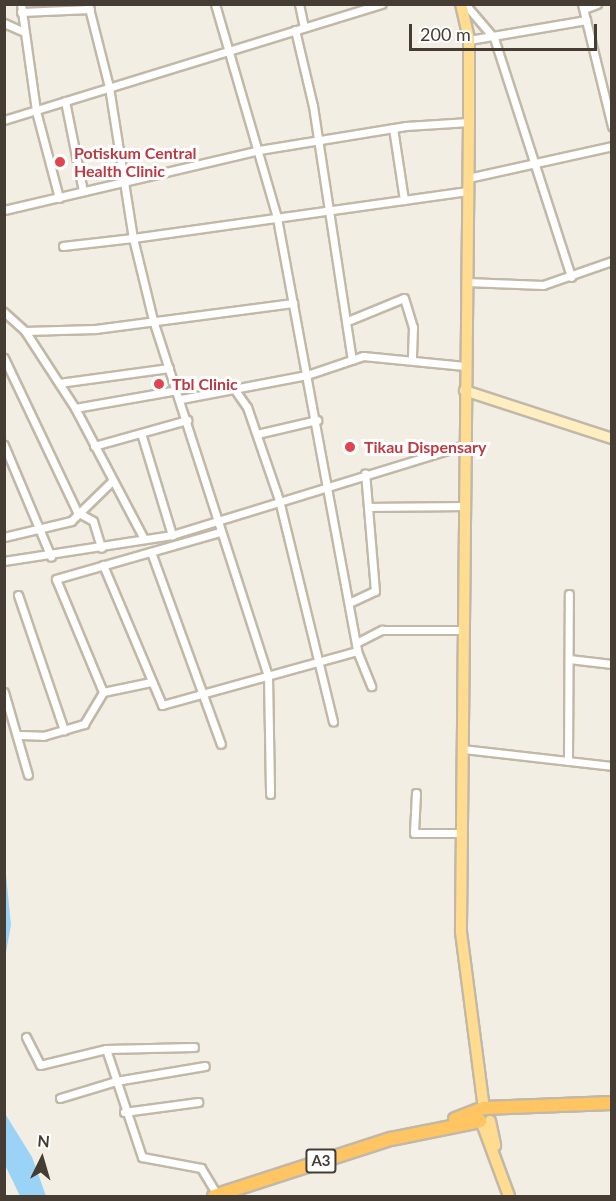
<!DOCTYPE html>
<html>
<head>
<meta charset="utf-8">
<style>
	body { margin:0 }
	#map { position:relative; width:616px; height:1201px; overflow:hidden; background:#f3eee3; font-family:Lato,sans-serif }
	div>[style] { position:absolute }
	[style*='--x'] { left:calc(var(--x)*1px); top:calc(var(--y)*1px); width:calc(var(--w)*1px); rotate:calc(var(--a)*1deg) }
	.water>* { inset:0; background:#9ad3f5 }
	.roads { filter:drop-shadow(2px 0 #c2b8a8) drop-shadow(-2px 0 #c2b8a8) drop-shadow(0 2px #c2b8a8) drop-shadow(0 -2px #c2b8a8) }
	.street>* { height:7px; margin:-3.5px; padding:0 3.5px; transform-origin:3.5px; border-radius:3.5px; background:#fff }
	.secondary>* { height:9px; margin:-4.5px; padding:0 4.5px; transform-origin:4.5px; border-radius:4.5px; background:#ffeec1 }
	.primary>* { height:10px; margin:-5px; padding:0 5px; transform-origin:5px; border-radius:5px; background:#ffdc90 }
	.highway>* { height:12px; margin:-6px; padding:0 6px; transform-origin:6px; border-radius:6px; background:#ffc562 }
	.dots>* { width:16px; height:16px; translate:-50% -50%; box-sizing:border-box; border:3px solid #fff; border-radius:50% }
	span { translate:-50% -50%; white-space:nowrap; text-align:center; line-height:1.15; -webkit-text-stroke:6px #fff; paint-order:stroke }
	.shield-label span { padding:2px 4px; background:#fff; border:2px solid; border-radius:4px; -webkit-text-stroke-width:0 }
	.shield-label { font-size:15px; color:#453d33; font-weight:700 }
	.health-label { font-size:16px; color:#be3a42; font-weight:700 }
	.left { translate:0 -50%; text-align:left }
	.frame { position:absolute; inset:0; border:6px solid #453d33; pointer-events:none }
	.north { position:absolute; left:12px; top:1129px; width:60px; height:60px; -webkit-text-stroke:4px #fff; paint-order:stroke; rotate:5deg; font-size:16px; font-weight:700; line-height:24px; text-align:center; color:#453d33 }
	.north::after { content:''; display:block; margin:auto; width:21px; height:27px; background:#453d33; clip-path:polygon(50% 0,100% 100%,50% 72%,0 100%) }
	.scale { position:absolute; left:409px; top:24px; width:188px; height:27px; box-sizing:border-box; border:3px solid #453d33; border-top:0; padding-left:8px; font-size:18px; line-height:21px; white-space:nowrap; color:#453d33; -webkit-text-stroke:4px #fff; paint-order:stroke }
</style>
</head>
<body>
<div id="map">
	<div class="water">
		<i style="clip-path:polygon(5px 865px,11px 925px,5px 958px,4px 958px)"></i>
		<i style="clip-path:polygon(4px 1112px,32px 1157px,46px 1196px,20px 1196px,6px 1167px)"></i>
	</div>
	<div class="roads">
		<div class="street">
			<i style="--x:21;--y:4;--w:108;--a:82"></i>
			<i style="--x:36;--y:111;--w:90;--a:75.2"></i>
			<i style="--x:88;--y:4;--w:86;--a:75.8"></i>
			<i style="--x:109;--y:87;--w:153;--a:81"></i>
			<i style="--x:133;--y:238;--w:338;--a:-8"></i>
			<i style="--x:215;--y:4;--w:223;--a:73.8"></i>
			<i style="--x:277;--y:218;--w:440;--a:79.5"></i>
			<i style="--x:357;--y:651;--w:38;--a:68"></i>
			<i style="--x:299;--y:4;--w:24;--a:78"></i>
			<i style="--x:465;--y:4;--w:45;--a:49.5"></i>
			<i style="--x:494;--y:38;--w:251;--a:72.1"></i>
			<i style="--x:582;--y:4;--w:126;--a:76.2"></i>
			<i style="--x:584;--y:9;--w:14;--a:-21"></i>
			<i style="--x:21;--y:12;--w:69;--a:-2.5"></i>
			<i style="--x:4;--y:23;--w:20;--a:24"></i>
			<i style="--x:295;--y:30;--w:78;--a:76.7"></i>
			<i style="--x:313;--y:106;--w:257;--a:81.3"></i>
			<i style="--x:469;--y:40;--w:119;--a:-9.7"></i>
			<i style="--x:65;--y:101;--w:92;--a:78.7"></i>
			<i style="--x:4;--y:120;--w:395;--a:-17.1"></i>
			<i style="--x:393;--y:128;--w:73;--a:81.3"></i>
			<i style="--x:468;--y:178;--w:148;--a:-12.5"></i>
			<i style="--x:4;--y:210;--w:262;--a:-13.2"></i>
			<i style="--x:259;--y:150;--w:149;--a:-9.3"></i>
			<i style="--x:406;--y:126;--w:63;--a:-3.6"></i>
			<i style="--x:63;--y:246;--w:70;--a:-6.5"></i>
			<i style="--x:133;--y:238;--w:84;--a:76.3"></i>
			<i style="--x:153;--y:320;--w:374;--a:72.1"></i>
			<i style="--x:268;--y:676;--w:118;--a:89"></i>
			<i style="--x:466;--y:282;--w:77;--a:2.2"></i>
			<i style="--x:543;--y:285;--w:73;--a:-19.2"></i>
			<i style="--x:4;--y:312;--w:28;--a:42"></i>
			<i style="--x:25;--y:331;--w:92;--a:57"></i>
			<i style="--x:75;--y:408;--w:148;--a:62.2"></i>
			<i style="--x:350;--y:320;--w:58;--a:-22.2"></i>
			<i style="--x:404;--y:298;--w:30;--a:73"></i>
			<i style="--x:413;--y:327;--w:30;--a:92"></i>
			<i style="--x:25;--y:331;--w:70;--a:-1.6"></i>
			<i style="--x:95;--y:329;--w:200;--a:-7.5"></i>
			<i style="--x:4;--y:358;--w:170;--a:64.6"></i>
			<i style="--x:77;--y:512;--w:18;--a:29"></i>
			<i style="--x:93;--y:521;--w:28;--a:73"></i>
			<i style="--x:59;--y:383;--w:111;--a:-7.8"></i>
			<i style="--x:235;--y:390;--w:21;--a:55"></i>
			<i style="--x:247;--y:407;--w:98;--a:71"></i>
			<i style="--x:279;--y:500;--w:228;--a:76.3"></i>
			<i style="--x:181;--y:399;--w:128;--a:-10.8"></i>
			<i style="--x:307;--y:375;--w:59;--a:-18.7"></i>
			<i style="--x:363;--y:356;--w:102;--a:5.6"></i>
			<i style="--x:75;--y:408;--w:104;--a:-10"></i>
			<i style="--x:141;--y:433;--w:107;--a:73.1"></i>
			<i style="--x:257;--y:434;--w:62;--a:-13.1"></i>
			<i style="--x:4;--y:445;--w:121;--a:67.2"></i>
			<i style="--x:94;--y:446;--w:97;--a:-15.6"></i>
			<i style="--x:368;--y:507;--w:96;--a:-0.6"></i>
			<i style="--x:4;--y:537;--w:69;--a:-13.4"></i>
			<i style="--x:71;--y:521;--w:57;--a:-44.3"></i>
			<i style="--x:151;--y:552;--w:204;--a:70"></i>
			<i style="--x:4;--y:561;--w:170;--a:-8.8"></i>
			<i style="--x:172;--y:535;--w:306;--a:-17.1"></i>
			<i style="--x:103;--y:565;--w:152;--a:67.1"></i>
			<i style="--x:162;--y:705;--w:202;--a:-15.5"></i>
			<i style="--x:18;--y:595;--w:143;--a:71.2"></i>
			<i style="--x:351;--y:602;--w:26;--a:-25"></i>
			<i style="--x:375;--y:591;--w:118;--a:-94.8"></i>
			<i style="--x:358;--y:642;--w:27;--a:-27"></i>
			<i style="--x:382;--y:630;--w:82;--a:0"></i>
			<i style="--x:569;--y:659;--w:43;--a:6.6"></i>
			<i style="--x:4;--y:692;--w:86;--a:73.9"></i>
			<i style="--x:103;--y:692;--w:122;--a:-112.6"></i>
			<i style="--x:56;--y:579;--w:171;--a:-16"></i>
			<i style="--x:20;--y:735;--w:23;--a:2"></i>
			<i style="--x:43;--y:736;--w:43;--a:-16.3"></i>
			<i style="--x:84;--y:724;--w:37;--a:-59"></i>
			<i style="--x:103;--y:692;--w:49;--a:-11.8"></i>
			<i style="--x:463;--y:749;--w:150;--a:6.5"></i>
			<i style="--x:568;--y:761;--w:167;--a:-89.7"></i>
			<i style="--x:416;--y:793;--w:40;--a:92.9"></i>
			<i style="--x:414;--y:833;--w:48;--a:0"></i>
			<i style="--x:26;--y:1037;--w:31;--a:63"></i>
			<i style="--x:40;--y:1065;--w:68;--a:-13.6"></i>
			<i style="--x:106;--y:1049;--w:114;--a:71.6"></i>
			<i style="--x:142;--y:1157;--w:60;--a:10.6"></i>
			<i style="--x:201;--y:1168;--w:33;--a:59"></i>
			<i style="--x:106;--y:1049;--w:88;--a:-1.3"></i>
			<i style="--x:60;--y:1098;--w:59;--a:-16.9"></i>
			<i style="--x:116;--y:1081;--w:90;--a:-9.6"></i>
			<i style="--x:124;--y:1112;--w:75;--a:-7.7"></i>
		</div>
		<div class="secondary">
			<i style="--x:464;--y:390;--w:156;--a:18"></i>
		</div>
		<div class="primary">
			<i style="--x:461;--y:4;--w:37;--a:77"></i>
			<i style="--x:469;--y:40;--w:82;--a:90"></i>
			<i style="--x:469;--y:122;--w:810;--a:90.57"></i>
			<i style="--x:461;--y:932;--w:177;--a:82.6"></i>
			<i style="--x:490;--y:1121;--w:25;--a:78"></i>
			<i style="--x:482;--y:1123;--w:78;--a:69.7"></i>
		</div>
		<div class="highway">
			<i style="--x:455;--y:1119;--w:31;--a:-21"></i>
			<i style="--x:484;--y:1108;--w:128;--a:-2.2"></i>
			<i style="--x:214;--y:1196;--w:186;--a:-17.9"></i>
			<i style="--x:391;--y:1139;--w:91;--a:-11.4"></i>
		</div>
	</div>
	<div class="dots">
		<i style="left:60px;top:162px;background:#e0444e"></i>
		<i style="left:159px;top:384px;background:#e0444e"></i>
		<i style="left:350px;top:447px;background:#e0444e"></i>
	</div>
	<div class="shield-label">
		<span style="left:321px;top:1161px">A3</span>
	</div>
	<div class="health-label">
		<span class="left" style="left:74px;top:162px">Potiskum Central<br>Health Clinic</span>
		<span class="left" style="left:172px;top:384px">Tbl Clinic</span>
		<span class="left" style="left:364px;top:447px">Tikau Dispensary</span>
	</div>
	<div class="frame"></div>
	<div class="north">N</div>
	<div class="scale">200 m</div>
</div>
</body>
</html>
